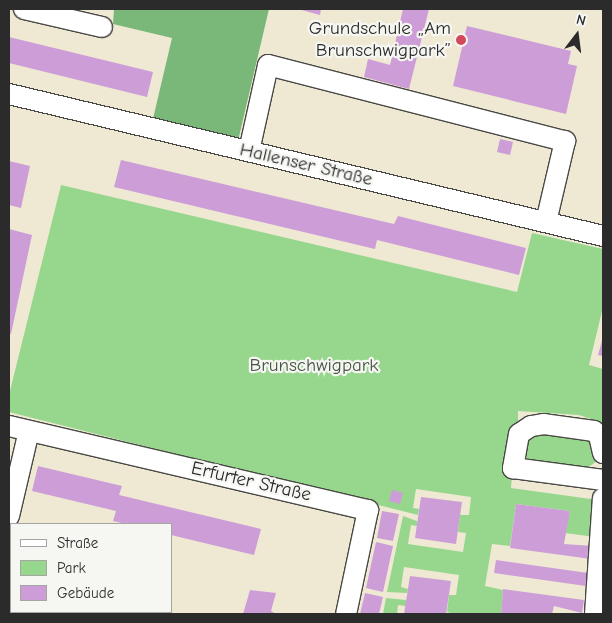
<!DOCTYPE html>
<html>
<head>
<meta charset="utf-8">
<style>
	body { margin:0 }
	#map { position:relative; width:612px; height:623px; overflow:hidden; background:#efe9d4; font-family:"Comic Neue",sans-serif }
	div>[style] { position:absolute }
	.green>* { inset:0; background:#97d78d }
	.forest>* { inset:0; background:#79b878 }
	.building>* { inset:0; background:#cc9dd7 }
	.roads { filter:drop-shadow(1px 0 #484844) drop-shadow(-1px 0 #484844) drop-shadow(0 1px #484844) drop-shadow(0 -1px #484844) }
	.minor>* { height:20px; margin:-10px; padding:0 10px; transform-origin:10px; border-radius:10px; background:#fff }
	.dots>* { width:14px; height:14px; translate:-50% -50%; box-sizing:border-box; border:2px solid #f6f6f2; border-radius:50% }
	span { translate:-50% -50%; white-space:nowrap; text-align:center; line-height:1.15; -webkit-text-stroke:4.5px #f6f6f2; paint-order:stroke }
	.poi-label { font-size:19px; color:#2b2b2b }
	.right { translate:-100% -50%; text-align:right }
	.street-label { font-size:19px; color:#2b2b2b }
	.park-label { font-size:19px; color:#465644 }
	.frame { position:absolute; inset:0; border:10px solid #2b2b2b; pointer-events:none }
	.legend { position:absolute; left:10px; top:523px; width:162px; height:90px; box-sizing:border-box; background:#f6f6f2; border:1px solid #a5a5a2; margin:0; padding:6px 9px; list-style:none; font-size:15px; color:#2b2b2b }
	.legend li { display:flex; align-items:center; gap:10px; height:25px }
	.legend b { width:25px; border:1px solid #a5a5a2 }
	.north { position:absolute; left:552px; top:10px; width:50px; height:50px; -webkit-text-stroke:4px #f6f6f2; paint-order:stroke; rotate:15deg; font-size:14px; font-weight:700; line-height:20px; text-align:center; color:#2b2b2b }
	.north::after { content:''; display:block; margin:auto; width:18px; height:22px; background:#2b2b2b; clip-path:polygon(50% 0,100% 100%,50% 72%,0 100%) }
</style>
</head>
<body>
<div id="map">
	<div class="green">
		<i style="clip-path:polygon(61px 185px,517px 292px,532px 233px,603px 249px,603px 307px,589px 365px,603px 369px,603px 423px,579px 415px,518px 411px,518px 426px,511px 436px,505px 475px,512px 476px,511px 488px,598px 500px,595px 537px,565px 533px,570px 511px,516px 504px,510px 546px,492px 544px,485px 586px,503px 590px,501px 614px,454px 614px,447px 612px,449px 595px,456px 595px,459px 575px,404px 567px,401px 587px,408px 589px,407px 593px,387px 592px,403px 516px,417px 521px,417px 526px,411px 525px,408px 544px,463px 552px,466px 533px,458px 532px,460px 515px,469px 515px,471px 497px,416px 489px,413px 508px,419px 509px,418px 515px,9px 412px,9px 395px)"></i>
		<i style="clip-path:polygon(531px 433px,591px 438px,597px 461px,586px 469px,531px 462px,522px 452px)"></i>
		<i style="clip-path:polygon(386px 598px,406px 600px,406px 606px,398px 605px,397px 614px,383px 614px)"></i>
	</div>
	<div class="forest">
		<i style="clip-path:polygon(114px 9px,269px 9px,238px 141px,152px 123px,172px 38px,113px 24px)"></i>
	</div>
	<div class="building">
		<i style="clip-path:polygon(298px 9px,321px 9px,320px 15px)"></i>
		<i style="clip-path:polygon(403px 9px,429px 9px,409px 89px,364px 77px,368px 59px,390px 65px)"></i>
		<i style="clip-path:polygon(467px 26px,571px 51px,568px 64px,577px 66px,566px 114px,453px 86px)"></i>
		<i style="clip-path:polygon(9px 37px,153px 72px,147px 97px,9px 63px)"></i>
		<i style="clip-path:polygon(500px 139px,513px 142px,510px 155px,497px 152px)"></i>
		<i style="clip-path:polygon(121px 160px,394px 224px,398px 216px,526px 248px,519px 275px,377px 240px,375px 249px,114px 187px)"></i>
		<i style="clip-path:polygon(9px 161px,30px 166px,21px 208px,9px 205px)"></i>
		<i style="clip-path:polygon(9px 229px,32px 235px,11px 334px,9px 333px)"></i>
		<i style="clip-path:polygon(603px 337px,603px 356px,598px 355px)"></i>
		<i style="clip-path:polygon(38px 466px,122px 486px,119px 495px,261px 529px,254px 555px,171px 535px,171px 524px,126px 524px,113px 521px,116px 511px,32px 491px)"></i>
		<i style="clip-path:polygon(392px 490px,403px 493px,400px 504px,389px 501px)"></i>
		<i style="clip-path:polygon(421px 497px,462px 502px,456px 544px,415px 538px)"></i>
		<i style="clip-path:polygon(516px 504px,570px 511px,564px 544px,593px 546px,591px 559px,510px 548px)"></i>
		<i style="clip-path:polygon(382px 511px,399px 514px,393px 541px,377px 538px)"></i>
		<i style="clip-path:polygon(376px 542px,393px 546px,383px 592px,366px 588px)"></i>
		<i style="clip-path:polygon(496px 560px,588px 573px,586px 586px,494px 573px)"></i>
		<i style="clip-path:polygon(11px 565px,11px 612px,29px 612px,29px 614px,9px 614px)"></i>
		<i style="clip-path:polygon(410px 576px,451px 581px,446px 614px,404px 614px)"></i>
		<i style="clip-path:polygon(503px 589px,584px 600px,582px 613px,554px 606px,552px 614px,501px 614px)"></i>
		<i style="clip-path:polygon(250px 590px,276px 593px,271px 611px,276px 614px,243px 614px)"></i>
		<i style="clip-path:polygon(365px 593px,383px 597px,379px 614px,360px 614px)"></i>
		<i style="clip-path:polygon(135px 612px,165px 612px,135px 614px)"></i>
	</div>
	<div class="roads">
		<div class="minor">
			<i style="left:24px;top:9px;width:80px;rotate:13deg"></i>
			<i style="left:9px;top:94px;width:611px;rotate:13.44deg"></i>
			<i style="left:249px;top:151px;width:88px;rotate:-77.5deg"></i>
			<i style="left:268px;top:65px;width:307px;rotate:14.4deg"></i>
			<i style="left:565px;top:141px;width:83px;rotate:103.2deg"></i>
			<i style="left:9px;top:426px;width:369px;rotate:13.2deg"></i>
			<i style="left:368px;top:510px;width:106px;rotate:101.9deg"></i>
			<i style="left:603px;top:453px;width:17px;rotate:-103deg"></i>
			<i style="left:599px;top:436px;width:7px;rotate:-135deg"></i>
			<i style="left:594px;top:431px;width:50px;rotate:-172deg"></i>
			<i style="left:544px;top:424px;width:13px;rotate:171deg"></i>
			<i style="left:531px;top:426px;width:14px;rotate:146deg"></i>
			<i style="left:519px;top:434px;width:35px;rotate:100deg"></i>
			<i style="left:513px;top:468px;width:91px;rotate:7.6deg"></i>
			<i style="left:9px;top:516px;width:87px;rotate:-76.8deg"></i>
			<i style="left:121px;top:614px;width:2px;rotate:-63deg"></i>
			<i style="left:595px;top:614px;width:116px;rotate:-86.1deg"></i>
		</div>
	</div>
	<div class="dots">
		<i style="left:461px;top:40px;background:#d1495b"></i>
	</div>
	<div class="poi-label">
		<span class="right" style="left:451px;top:40px">Grundschule „Am<br>Brunschwigpark”</span>
	</div>
	<div class="street-label">
		<span style="left:306px;top:165px;rotate:13deg">Hallenser Straße</span>
		<span style="left:251px;top:482px;rotate:13deg">Erfurter Straße</span>
	</div>
	<div class="park-label">
		<span style="left:314px;top:366px">Brunschwigpark</span>
	</div>
	<div class="frame"></div>
	<ul class="legend">
	<li><b style="height:6px;background:#fff"></b>Straße</li>
	<li><b style="height:14px;background:#97d78d"></b>Park</li>
	<li><b style="height:14px;background:#cc9dd7"></b>Gebäude</li>
	</ul>
	<div class="north">N</div>
</div>
</body>
</html>
